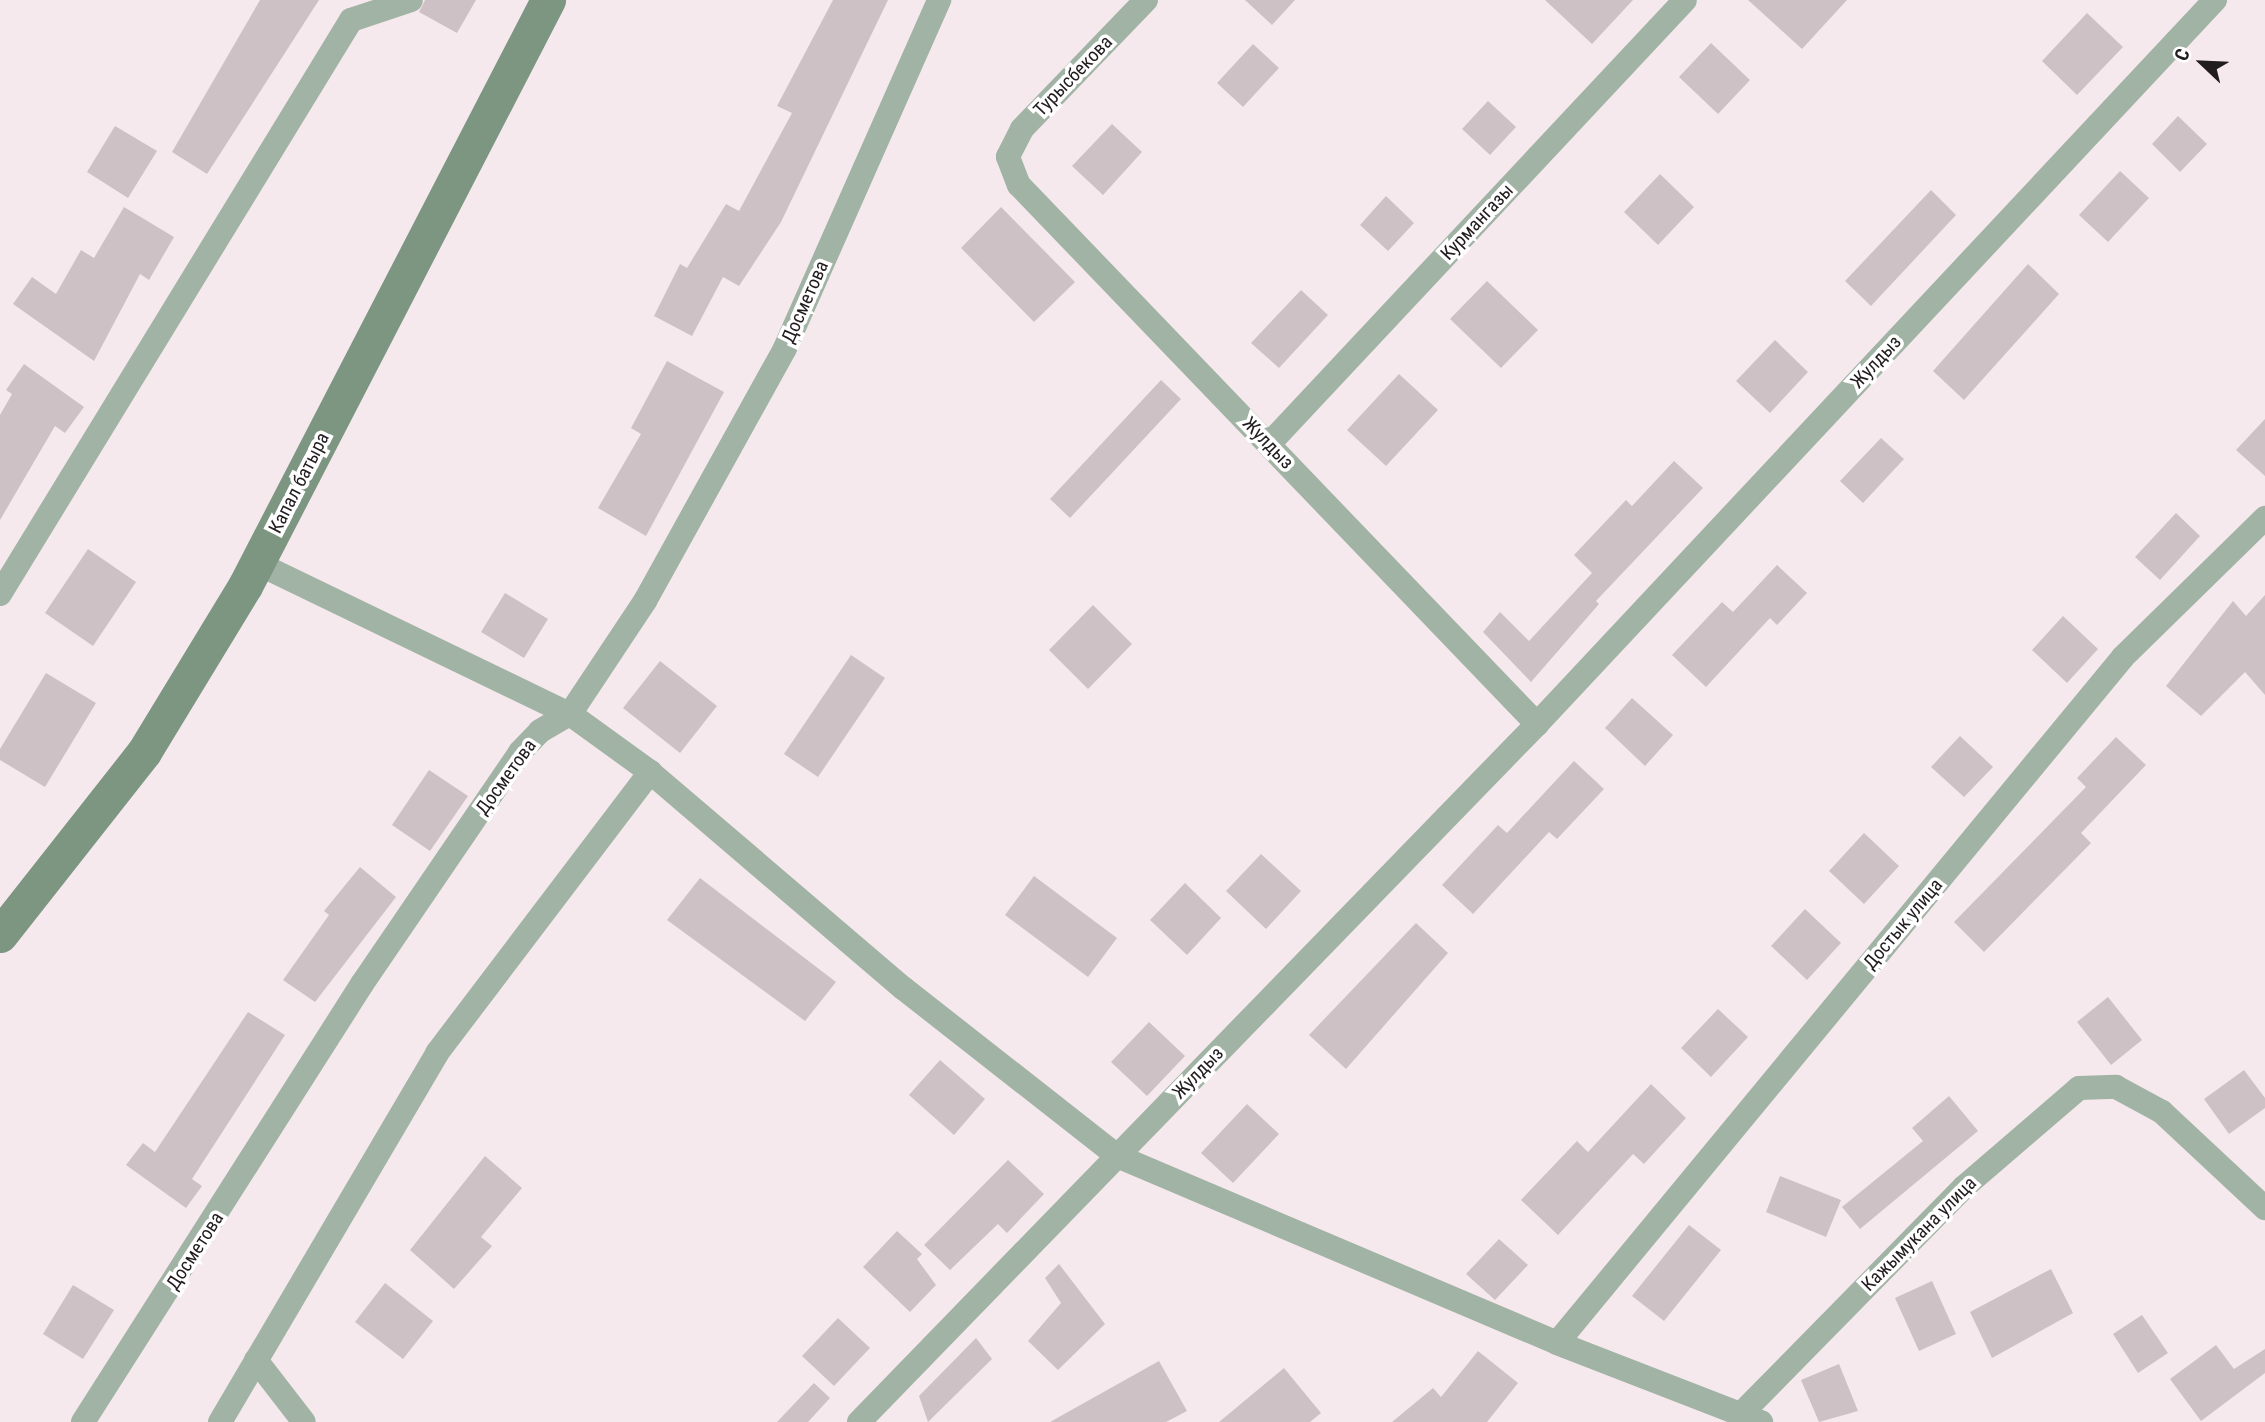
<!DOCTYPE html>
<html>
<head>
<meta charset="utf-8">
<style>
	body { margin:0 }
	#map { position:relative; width:2265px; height:1422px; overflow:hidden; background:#f6e9ee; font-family:"Roboto Condensed",sans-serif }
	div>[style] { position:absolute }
	.building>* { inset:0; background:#cec1c5 }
	.street>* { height:24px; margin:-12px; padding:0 12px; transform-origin:12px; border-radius:12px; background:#a1b3a4 }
	.secondary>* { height:35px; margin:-17.5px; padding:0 17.5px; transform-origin:17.5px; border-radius:17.5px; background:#7c9681 }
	span { translate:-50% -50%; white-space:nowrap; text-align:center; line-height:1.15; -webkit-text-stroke:7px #fff; paint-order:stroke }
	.street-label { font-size:19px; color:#211c1e }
	.north { position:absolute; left:2167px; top:28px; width:70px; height:70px; -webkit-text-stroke:5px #fff; paint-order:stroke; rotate:293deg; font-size:19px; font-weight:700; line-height:28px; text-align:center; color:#211c1e }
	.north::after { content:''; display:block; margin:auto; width:24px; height:32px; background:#211c1e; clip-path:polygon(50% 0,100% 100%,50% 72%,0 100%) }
</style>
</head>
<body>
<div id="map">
	<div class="building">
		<i style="clip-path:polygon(260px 0,319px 0,207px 174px,172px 152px)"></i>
		<i style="clip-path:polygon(425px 0,476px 0,457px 33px,419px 12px)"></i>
		<i style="clip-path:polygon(833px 0,888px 0,781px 222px,739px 286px,723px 277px,692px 336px,654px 316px,680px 264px,687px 268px,726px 204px,739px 211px,792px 113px,777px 106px)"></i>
		<i style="clip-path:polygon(1245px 0,1295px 0,1272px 25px)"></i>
		<i style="clip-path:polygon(1545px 0,1633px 0,1592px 44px)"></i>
		<i style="clip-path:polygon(1748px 0,1847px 0,1802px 49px)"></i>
		<i style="clip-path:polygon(2087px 13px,2123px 47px,2077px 95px,2042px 61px)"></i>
		<i style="clip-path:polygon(1711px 43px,1750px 80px,1718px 114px,1679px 77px)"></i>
		<i style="clip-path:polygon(1253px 44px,1279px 68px,1243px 107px,1217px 83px)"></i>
		<i style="clip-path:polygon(1488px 101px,1516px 127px,1490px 155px,1462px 129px)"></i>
		<i style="clip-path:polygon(2178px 116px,2207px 144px,2180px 172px,2152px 144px)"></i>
		<i style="clip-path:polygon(1112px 124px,1142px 152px,1103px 195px,1072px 166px)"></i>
		<i style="clip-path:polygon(115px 126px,157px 151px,128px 198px,87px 172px)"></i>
		<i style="clip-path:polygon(2120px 171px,2149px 198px,2108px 242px,2079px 215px)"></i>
		<i style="clip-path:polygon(1660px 174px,1694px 207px,1658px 245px,1624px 212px)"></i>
		<i style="clip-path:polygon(1931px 190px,1956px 215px,1871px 306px,1845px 281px)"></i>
		<i style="clip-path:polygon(1386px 196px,1414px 223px,1388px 251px,1360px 225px)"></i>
		<i style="clip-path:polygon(124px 207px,174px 237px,149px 280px,140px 274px,94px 361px,13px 304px,32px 277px,56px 294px,81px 250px,94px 258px)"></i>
		<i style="clip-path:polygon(1001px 207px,1075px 282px,1034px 322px,961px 248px)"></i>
		<i style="clip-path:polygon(2028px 264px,2059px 294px,1964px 400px,1933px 371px)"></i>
		<i style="clip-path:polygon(1487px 281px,1538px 330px,1501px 368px,1450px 319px)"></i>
		<i style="clip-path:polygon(1301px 290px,1328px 315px,1279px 368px,1251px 343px)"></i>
		<i style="clip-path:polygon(1775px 340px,1808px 372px,1770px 413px,1736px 381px)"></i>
		<i style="clip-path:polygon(667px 361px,724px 392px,646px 536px,598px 508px,641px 434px,631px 428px)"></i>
		<i style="clip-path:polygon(24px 364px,84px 407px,65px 433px,55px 426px,0 520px,0 415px,12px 394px,6px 390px)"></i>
		<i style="clip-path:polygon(1399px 374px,1438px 410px,1386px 466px,1347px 430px)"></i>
		<i style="clip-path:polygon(1161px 380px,1181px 399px,1070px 518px,1050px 499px)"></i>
		<i style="clip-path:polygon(2265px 419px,2265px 476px,2236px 450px)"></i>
		<i style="clip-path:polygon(1881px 438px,1904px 459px,1863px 503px,1840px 481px)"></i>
		<i style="clip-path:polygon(1674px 461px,1703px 488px,1596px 601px,1599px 604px,1531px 682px,1483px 632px,1500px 612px,1529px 641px,1592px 573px,1574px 555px,1626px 500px,1632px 506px)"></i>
		<i style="clip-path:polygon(2176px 513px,2200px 536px,2160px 580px,2135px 557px)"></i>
		<i style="clip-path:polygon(88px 549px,136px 582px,93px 646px,45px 613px)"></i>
		<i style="clip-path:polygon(1777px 565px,1807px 593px,1777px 625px,1770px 618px,1706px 687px,1672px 655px,1722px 602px,1733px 612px)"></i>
		<i style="clip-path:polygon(505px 593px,548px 619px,524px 658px,481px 632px)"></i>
		<i style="clip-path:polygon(2265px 595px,2265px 695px,2245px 672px,2201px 716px,2166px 686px,2233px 601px,2246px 616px)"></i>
		<i style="clip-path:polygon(1093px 605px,1132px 644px,1088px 689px,1049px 650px)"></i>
		<i style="clip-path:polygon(2063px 616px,2098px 649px,2067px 683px,2032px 650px)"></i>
		<i style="clip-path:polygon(851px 655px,885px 678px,818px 777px,784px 754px)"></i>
		<i style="clip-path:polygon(660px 661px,717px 706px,680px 753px,623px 708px)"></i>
		<i style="clip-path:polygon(46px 673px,96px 703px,45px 787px,0 760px,0 749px)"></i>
		<i style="clip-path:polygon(1632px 698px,1673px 735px,1645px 766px,1605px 728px)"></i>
		<i style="clip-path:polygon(1960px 736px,1993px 767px,1964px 797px,1931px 767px)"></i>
		<i style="clip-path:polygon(2116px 737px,2146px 765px,2081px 833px,2091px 843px,1984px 952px,1954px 922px,2086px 787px,2077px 778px)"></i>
		<i style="clip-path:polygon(1574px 761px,1604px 789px,1557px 839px,1549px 832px,1473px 914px,1442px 885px,1498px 825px,1507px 833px)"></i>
		<i style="clip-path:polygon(429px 770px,468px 796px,430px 851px,392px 825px)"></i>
		<i style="clip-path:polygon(1864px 833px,1899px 866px,1864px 904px,1829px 871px)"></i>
		<i style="clip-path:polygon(1261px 854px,1301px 891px,1266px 929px,1226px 891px)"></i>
		<i style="clip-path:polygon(360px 867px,396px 897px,315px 1002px,283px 980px,329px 915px,324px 911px)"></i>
		<i style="clip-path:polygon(1034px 876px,1117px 938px,1088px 977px,1005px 915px)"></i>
		<i style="clip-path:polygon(700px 878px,836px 982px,805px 1021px,667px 920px)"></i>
		<i style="clip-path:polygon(1185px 883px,1221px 918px,1187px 955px,1150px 920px)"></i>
		<i style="clip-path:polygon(1805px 909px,1841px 943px,1807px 980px,1771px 946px)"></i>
		<i style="clip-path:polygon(1416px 923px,1448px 953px,1346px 1069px,1309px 1035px)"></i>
		<i style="clip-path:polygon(2108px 997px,2142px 1040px,2111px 1065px,2077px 1022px)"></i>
		<i style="clip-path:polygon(1718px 1009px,1748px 1037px,1711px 1077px,1681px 1048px)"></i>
		<i style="clip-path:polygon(248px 1012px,285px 1035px,192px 1179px,202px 1186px,186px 1208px,126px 1165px,143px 1143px,155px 1152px)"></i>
		<i style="clip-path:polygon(1149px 1022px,1185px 1056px,1147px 1096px,1111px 1062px)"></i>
		<i style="clip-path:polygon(940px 1060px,985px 1099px,954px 1135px,909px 1095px)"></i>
		<i style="clip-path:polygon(2244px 1070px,2265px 1098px,2265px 1108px,2229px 1134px,2204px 1099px)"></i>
		<i style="clip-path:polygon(1651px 1084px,1686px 1118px,1644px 1164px,1633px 1154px,1558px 1235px,1521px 1200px,1577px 1141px,1588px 1152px)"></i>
		<i style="clip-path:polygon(1949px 1096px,1978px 1131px,1860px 1229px,1842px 1207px,1923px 1141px,1912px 1128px)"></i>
		<i style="clip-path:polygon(1247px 1104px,1279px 1134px,1233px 1183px,1201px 1153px)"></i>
		<i style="clip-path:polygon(485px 1156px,522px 1188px,481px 1237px,492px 1246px,454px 1289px,410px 1250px)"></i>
		<i style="clip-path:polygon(1008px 1160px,1044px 1194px,1007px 1233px,998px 1224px,950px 1270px,924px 1245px)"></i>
		<i style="clip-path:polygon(1780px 1176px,1841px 1200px,1826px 1237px,1766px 1212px)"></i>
		<i style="clip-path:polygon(1689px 1225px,1721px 1250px,1664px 1321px,1632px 1296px)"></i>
		<i style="clip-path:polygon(897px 1231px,922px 1254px,917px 1259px,936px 1285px,910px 1312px,863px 1267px)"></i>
		<i style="clip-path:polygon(1499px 1239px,1528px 1265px,1495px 1300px,1466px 1274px)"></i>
		<i style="clip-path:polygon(1059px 1264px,1105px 1324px,1058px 1370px,1028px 1341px,1061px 1303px,1045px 1278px)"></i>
		<i style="clip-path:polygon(2051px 1269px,2073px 1313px,1992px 1358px,1970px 1312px)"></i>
		<i style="clip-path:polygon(1932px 1281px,1956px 1334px,1919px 1351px,1895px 1298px)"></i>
		<i style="clip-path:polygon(385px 1283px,433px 1321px,403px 1359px,355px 1322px)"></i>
		<i style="clip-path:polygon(73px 1285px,114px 1310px,83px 1359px,43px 1334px)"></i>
		<i style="clip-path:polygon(2142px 1315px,2168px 1353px,2138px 1373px,2113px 1334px)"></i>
		<i style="clip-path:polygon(838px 1318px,870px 1348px,834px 1386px,802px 1356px)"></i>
		<i style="clip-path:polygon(976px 1338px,992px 1359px,928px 1422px,919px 1396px)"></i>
		<i style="clip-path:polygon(2216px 1345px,2234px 1369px,2265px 1349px,2265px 1373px,2201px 1421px,2170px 1379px)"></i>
		<i style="clip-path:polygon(1478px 1351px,1518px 1383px,1487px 1422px,1392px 1422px,1433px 1388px,1441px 1397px)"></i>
		<i style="clip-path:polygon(1159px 1361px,1187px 1411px,1166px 1422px,1050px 1422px)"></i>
		<i style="clip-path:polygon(1839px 1364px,1858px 1411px,1819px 1422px,1801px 1380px)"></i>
		<i style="clip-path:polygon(1284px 1368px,1321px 1413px,1310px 1422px,1219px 1422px)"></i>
		<i style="clip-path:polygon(814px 1383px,830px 1398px,808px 1422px,777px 1422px)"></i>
	</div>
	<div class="street">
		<i style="left:1146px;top:0;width:179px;rotate:133.9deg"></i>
		<i style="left:1022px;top:129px;width:31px;rotate:117deg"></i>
		<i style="left:1008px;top:157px;width:30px;rotate:69deg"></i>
		<i style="left:1019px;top:185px;width:748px;rotate:46.14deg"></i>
		<i style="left:1269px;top:444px;width:608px;rotate:-46.86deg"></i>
		<i style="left:257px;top:563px;width:348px;rotate:25.8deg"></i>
		<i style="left:570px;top:714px;width:99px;rotate:35.9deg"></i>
		<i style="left:650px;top:772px;width:333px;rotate:40.5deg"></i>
		<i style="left:903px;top:988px;width:272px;rotate:38.1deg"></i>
		<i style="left:1117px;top:1156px;width:478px;rotate:23deg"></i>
		<i style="left:1557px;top:1343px;width:219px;rotate:21.2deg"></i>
		<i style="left:0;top:594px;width:673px;rotate:-58.55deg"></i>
		<i style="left:351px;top:20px;width:63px;rotate:-18.4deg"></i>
		<i style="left:1557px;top:1343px;width:889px;rotate:-50.47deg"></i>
		<i style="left:2123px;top:657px;width:199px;rotate:-44.4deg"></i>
		<i style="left:256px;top:1360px;width:78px;rotate:52.3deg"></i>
		<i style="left:1741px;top:1414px;width:318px;rotate:-45.5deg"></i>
		<i style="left:1964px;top:1187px;width:152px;rotate:-40.7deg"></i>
		<i style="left:2079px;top:1088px;width:37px;rotate:-2deg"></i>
		<i style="left:2116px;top:1087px;width:52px;rotate:28.5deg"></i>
		<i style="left:2162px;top:1112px;width:141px;rotate:43deg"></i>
		<i style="left:83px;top:1422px;width:519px;rotate:-57.5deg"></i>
		<i style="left:362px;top:984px;width:281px;rotate:-55.7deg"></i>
		<i style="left:520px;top:752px;width:29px;rotate:-46deg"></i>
		<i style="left:540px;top:731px;width:34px;rotate:-30deg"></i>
		<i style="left:570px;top:714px;width:136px;rotate:-56.4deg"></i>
		<i style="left:645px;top:601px;width:289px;rotate:-61deg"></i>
		<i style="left:785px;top:348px;width:381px;rotate:-66.1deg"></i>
		<i style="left:220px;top:1422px;width:428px;rotate:-59.5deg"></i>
		<i style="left:437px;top:1053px;width:353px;rotate:-52.8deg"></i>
		<i style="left:859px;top:1422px;width:973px;rotate:-45.83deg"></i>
		<i style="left:1537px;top:724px;width:992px;rotate:-46.88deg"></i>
	</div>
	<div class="secondary">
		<i style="left:0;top:935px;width:233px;rotate:-51.8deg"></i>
		<i style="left:144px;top:752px;width:194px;rotate:-58.7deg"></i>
		<i style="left:245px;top:586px;width:660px;rotate:-62.66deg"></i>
	</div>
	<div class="street-label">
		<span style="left:1073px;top:76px;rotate:-46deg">Турысбекова</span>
		<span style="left:1477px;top:222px;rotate:-47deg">Курмангазы</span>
		<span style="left:805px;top:302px;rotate:-66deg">Досметова</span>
		<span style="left:1876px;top:362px;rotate:-47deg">Жулдыз</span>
		<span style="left:1268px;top:443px;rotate:46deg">Жулдыз</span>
		<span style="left:299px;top:483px;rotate:-63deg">Капал батыра</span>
		<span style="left:506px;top:777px;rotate:-54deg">Досметова</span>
		<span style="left:1903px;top:924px;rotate:-50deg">Достык улица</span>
		<span style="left:1198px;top:1073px;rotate:-46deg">Жулдыз</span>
		<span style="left:1919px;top:1234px;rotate:-45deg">Кажымукана улица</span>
		<span style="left:195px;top:1251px;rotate:-57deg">Досметова</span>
	</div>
	<div class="north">С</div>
</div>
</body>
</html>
